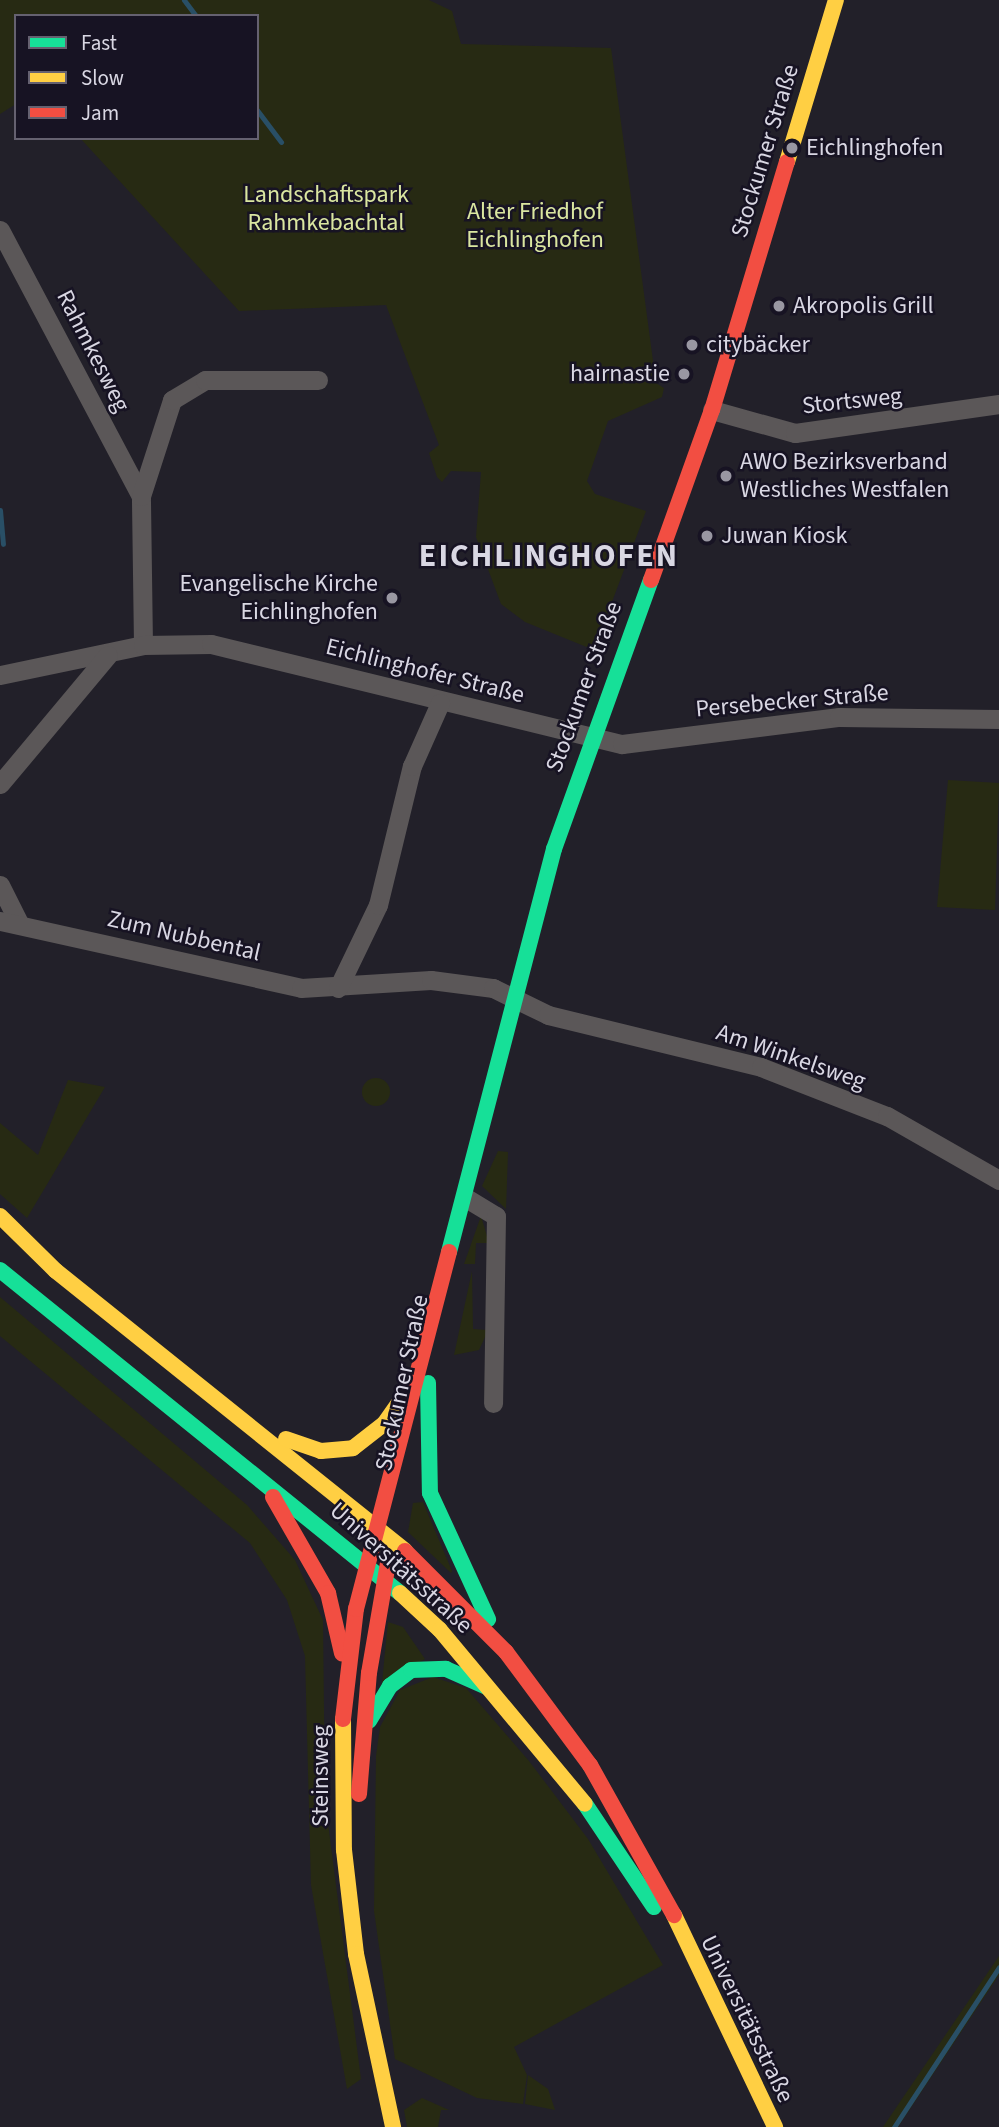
<!DOCTYPE html>
<html>
<head>
<meta charset="utf-8">
<style>
	body { margin:0 }
	#map { position:relative; width:999px; height:2127px; overflow:hidden; background:#222029; font-family:"Source Sans 3",sans-serif }
	div>[style] { position:absolute }
	.green>* { inset:0; background:#272a13 }
	.round { border-radius:50% }
	.stream>* { height:5px; margin:-2.5px; padding:0 2.5px; transform-origin:2.5px; border-radius:2.5px; background:#294f66 }
	.street>* { height:19px; margin:-9.5px; padding:0 9.5px; transform-origin:9.5px; border-radius:9.5px; background:#5b5758 }
	.fast>* { height:16px; margin:-8px; padding:0 8px; transform-origin:8px; border-radius:8px; background:#16e098 }
	.slow>* { height:16px; margin:-8px; padding:0 8px; transform-origin:8px; border-radius:8px; background:#ffcf43 }
	.jam>* { height:16px; margin:-8px; padding:0 8px; transform-origin:8px; border-radius:8px; background:#f24e42 }
	.dots>* { width:19px; height:19px; translate:-50% -50%; box-sizing:border-box; border:4px solid #171323; border-radius:50% }
	span { translate:-50% -50%; white-space:nowrap; text-align:center; line-height:1.15; -webkit-text-stroke:5px #171323; paint-order:stroke }
	.poi-label { font-size:24px; color:#d9d7e3 }
	.left { translate:0 -50%; text-align:left }
	.right { translate:-100% -50%; text-align:right }
	.street-label { font-size:24px; color:#d9d7e3 }
	.park-label { font-size:24px; color:#dae6a0 }
	.district-label { font-size:32px; color:#d9d7e3; font-weight:700; letter-spacing:2px }
	.legend { position:absolute; left:14px; top:14px; width:245px; height:126px; box-sizing:border-box; background:#171323; border:2px solid #656170; margin:0; padding:9px 12px; list-style:none; font-size:21px; color:#d9d7e3 }
	.legend li { display:flex; align-items:center; gap:14px; height:35px }
	.legend b { width:35px; border:2px solid #656170 }
</style>
</head>
<body>
<div id="map">
	<div class="green">
		<i style="clip-path:polygon(0 0,429px 0,452px 11px,461px 44px,611px 48px,656px 383px,664px 388px,662px 397px,608px 421px,587px 481px,595px 494px,646px 511px,594px 650px,525px 622px,501px 604px,476px 537px,481px 472px,451px 471px,442px 482px,437px 477px,429px 453px,439px 445px,386px 305px,239px 311px,80px 138px,257px 138px,257px 16px,16px 16px,16px 104px,0 114px)"></i>
		<i style="clip-path:polygon(948px 780px,999px 783px,995px 910px,937px 907px)"></i>
		<i class="round" style="left:362px;top:1078px;width:28px;height:28px"></i>
		<i style="clip-path:polygon(68px 1080px,105px 1087px,27px 1218px,0 1194px,0 1123px,38px 1155px)"></i>
		<i style="clip-path:polygon(498px 1151px,508px 1152px,506px 1209px,482px 1186px)"></i>
		<i style="clip-path:polygon(481px 1216px,489px 1243px,476px 1243px,475px 1264px,464px 1264px)"></i>
		<i style="clip-path:polygon(472px 1271px,473px 1329px,487px 1330px,486px 1335px,479px 1350px,454px 1355px)"></i>
		<i style="clip-path:polygon(0 1297px,247px 1505px,295px 1560px,323px 1620px,325px 1800px,361px 2079px,347px 2089px,311px 1885px,305px 1656px,287px 1600px,250px 1543px,0 1336px)"></i>
		<i style="clip-path:polygon(423px 1502px,452px 1571px,451px 1573px,408px 1532px,413px 1503px)"></i>
		<i style="clip-path:polygon(388px 1622px,403px 1627px,425px 1659px,382px 1683px)"></i>
		<i style="clip-path:polygon(433px 1677px,466px 1688px,529px 1761px,588px 1839px,663px 1965px,514px 2047px,527px 2075px,523px 2104px,477px 2098px,395px 2059px,374px 1911px,376px 1756px,380px 1727px,400px 1690px)"></i>
		<i style="clip-path:polygon(999px 1956px,999px 1975px,898px 2127px,883px 2127px)"></i>
		<i style="clip-path:polygon(528px 2075px,548px 2089px,555px 2110px,525px 2104px)"></i>
		<i style="clip-path:polygon(422px 2098px,449px 2110px,441px 2110px,438px 2127px,407px 2127px,404px 2110px)"></i>
	</div>
	<div class="stream">
		<i style="left:184px;top:0;width:20px;rotate:53deg"></i>
		<i style="left:257px;top:110px;width:40px;rotate:53deg"></i>
		<i style="left:0;top:510px;width:34px;rotate:85deg"></i>
		<i style="left:894px;top:2127px;width:191px;rotate:-56.7deg"></i>
	</div>
	<div class="street">
		<i style="left:0;top:230px;width:301px;rotate:62.1deg"></i>
		<i style="left:712px;top:410px;width:86px;rotate:15.5deg"></i>
		<i style="left:795px;top:433px;width:206px;rotate:-8.1deg"></i>
		<i style="left:143px;top:645px;width:149px;rotate:-90.8deg"></i>
		<i style="left:141px;top:496px;width:101px;rotate:-72.1deg"></i>
		<i style="left:172px;top:400px;width:39px;rotate:-31deg"></i>
		<i style="left:205px;top:380px;width:113px"></i>
		<i style="left:0;top:675px;width:146px;rotate:-11.8deg"></i>
		<i style="left:143px;top:645px;width:68px;rotate:-0.8deg"></i>
		<i style="left:211px;top:644px;width:423px;rotate:13.7deg"></i>
		<i style="left:622px;top:744px;width:219px;rotate:-7.1deg"></i>
		<i style="left:839px;top:717px;width:160px;rotate:0.7deg"></i>
		<i style="left:0;top:784px;width:168px;rotate:-50.1deg"></i>
		<i style="left:0;top:885px;width:42px;rotate:63.4deg"></i>
		<i style="left:0;top:921px;width:308px;rotate:12.5deg"></i>
		<i style="left:301px;top:988px;width:130px;rotate:-3.5deg"></i>
		<i style="left:431px;top:980px;width:63px;rotate:7.4deg"></i>
		<i style="left:493px;top:988px;width:61px;rotate:26.1deg"></i>
		<i style="left:548px;top:1015px;width:219px;rotate:13.7deg"></i>
		<i style="left:761px;top:1067px;width:135px;rotate:21.3deg"></i>
		<i style="left:887px;top:1116px;width:129px;rotate:29.7deg"></i>
		<i style="left:338px;top:988px;width:92px;rotate:-64.3deg"></i>
		<i style="left:378px;top:905px;width:143px;rotate:-76.3deg"></i>
		<i style="left:412px;top:766px;width:69px;rotate:-66deg"></i>
		<i style="left:466px;top:1198px;width:35px;rotate:31deg"></i>
		<i style="left:496px;top:1216px;width:187px;rotate:90.9deg"></i>
	</div>
	<div class="fast">
		<i style="left:449px;top:1252px;width:416px;rotate:-75.4deg"></i>
		<i style="left:554px;top:849px;width:286px;rotate:-70.2deg"></i>
		<i style="left:0;top:1270px;width:514px;rotate:38.92deg"></i>
		<i style="left:428px;top:1383px;width:110px;rotate:89deg"></i>
		<i style="left:430px;top:1493px;width:139px;rotate:65.3deg"></i>
		<i style="left:369px;top:1721px;width:41px;rotate:-59deg"></i>
		<i style="left:390px;top:1686px;width:26px;rotate:-37deg"></i>
		<i style="left:411px;top:1670px;width:35px;rotate:-2deg"></i>
		<i style="left:446px;top:1669px;width:45px;rotate:23.7deg"></i>
		<i style="left:585px;top:1804px;width:124px;rotate:56.2deg"></i>
	</div>
	<div class="slow">
		<i style="left:787px;top:162px;width:169px;rotate:-73.2deg"></i>
		<i style="left:0;top:1216px;width:78px;rotate:44.5deg"></i>
		<i style="left:56px;top:1271px;width:447px;rotate:38.7deg"></i>
		<i style="left:286px;top:1439px;width:37px;rotate:19deg"></i>
		<i style="left:321px;top:1451px;width:32px;rotate:-5deg"></i>
		<i style="left:353px;top:1448px;width:39px;rotate:-38deg"></i>
		<i style="left:384px;top:1424px;width:33px;rotate:-55deg"></i>
		<i style="left:400px;top:1593px;width:54px;rotate:42.8deg"></i>
		<i style="left:440px;top:1630px;width:226px;rotate:50.2deg"></i>
		<i style="left:343px;top:1719px;width:131px;rotate:89.6deg"></i>
		<i style="left:344px;top:1850px;width:105px;rotate:83.4deg"></i>
		<i style="left:356px;top:1954px;width:177px;rotate:77.9deg"></i>
		<i style="left:674px;top:1915px;width:235px;rotate:64.5deg"></i>
	</div>
	<div class="jam">
		<i style="left:651px;top:580px;width:181px;rotate:-70.3deg"></i>
		<i style="left:712px;top:410px;width:259px;rotate:-73.2deg"></i>
		<i style="left:273px;top:1497px;width:111px;rotate:60.2deg"></i>
		<i style="left:328px;top:1593px;width:62px;rotate:76.9deg"></i>
		<i style="left:405px;top:1551px;width:143px;rotate:45deg"></i>
		<i style="left:506px;top:1652px;width:141px;rotate:53.4deg"></i>
		<i style="left:590px;top:1765px;width:172px;rotate:60.8deg"></i>
		<i style="left:343px;top:1719px;width:111px;rotate:-83.3deg"></i>
		<i style="left:356px;top:1609px;width:369px;rotate:-75.4deg"></i>
		<i style="left:359px;top:1794px;width:121px;rotate:-85.3deg"></i>
		<i style="left:369px;top:1673px;width:112px;rotate:-80.2deg"></i>
	</div>
	<div class="dots">
		<i style="left:792px;top:148px;background:#9997a2"></i>
		<i style="left:779px;top:306px;background:#9997a2"></i>
		<i style="left:692px;top:345px;background:#9997a2"></i>
		<i style="left:684px;top:374px;background:#9997a2"></i>
		<i style="left:726px;top:476px;background:#9997a2"></i>
		<i style="left:707px;top:536px;background:#9997a2"></i>
		<i style="left:392px;top:598px;background:#9997a2"></i>
	</div>
	<div class="poi-label">
		<span class="left" style="left:806px;top:148px">Eichlinghofen</span>
		<span class="left" style="left:793px;top:306px">Akropolis Grill</span>
		<span class="left" style="left:706px;top:345px">citybäcker</span>
		<span class="right" style="left:670px;top:374px">hairnastie</span>
		<span class="left" style="left:740px;top:476px">AWO Bezirksverband<br>Westliches Westfalen</span>
		<span class="left" style="left:721px;top:536px">Juwan Kiosk</span>
		<span class="right" style="left:378px;top:598px">Evangelische Kirche<br>Eichlinghofen</span>
	</div>
	<div class="street-label">
		<span style="left:765px;top:151px;rotate:-73deg">Stockumer Straße</span>
		<span style="left:93px;top:351px;rotate:63deg">Rahmkesweg</span>
		<span style="left:852px;top:401px;rotate:-6deg">Stortsweg</span>
		<span style="left:425px;top:671px;rotate:14deg">Eichlinghofer Straße</span>
		<span style="left:584px;top:687px;rotate:-70deg">Stockumer Straße</span>
		<span style="left:792px;top:701px;rotate:-5deg">Persebecker Straße</span>
		<span style="left:184px;top:936px;rotate:13deg">Zum Nubbental</span>
		<span style="left:791px;top:1057px;rotate:19deg">Am Winkelsweg</span>
		<span style="left:402px;top:1383px;rotate:-78deg">Stockumer Straße</span>
		<span style="left:401px;top:1568px;rotate:42deg">Universitätsstraße</span>
		<span style="left:321px;top:1776px;rotate:-90deg">Steinsweg</span>
		<span style="left:747px;top:2019px;rotate:64deg">Universitätsstraße</span>
	</div>
	<div class="park-label">
		<span style="left:326px;top:209px">Landschaftspark<br>Rahmkebachtal</span>
		<span style="left:535px;top:226px">Alter Friedhof<br>Eichlinghofen</span>
	</div>
	<div class="district-label">
		<span style="left:549px;top:556px">EICHLINGHOFEN</span>
	</div>
	<ul class="legend">
	<li><b style="height:9px;background:#16e098"></b>Fast</li>
	<li><b style="height:9px;background:#ffcf43"></b>Slow</li>
	<li><b style="height:9px;background:#f24e42"></b>Jam</li>
	</ul>
</div>
</body>
</html>
